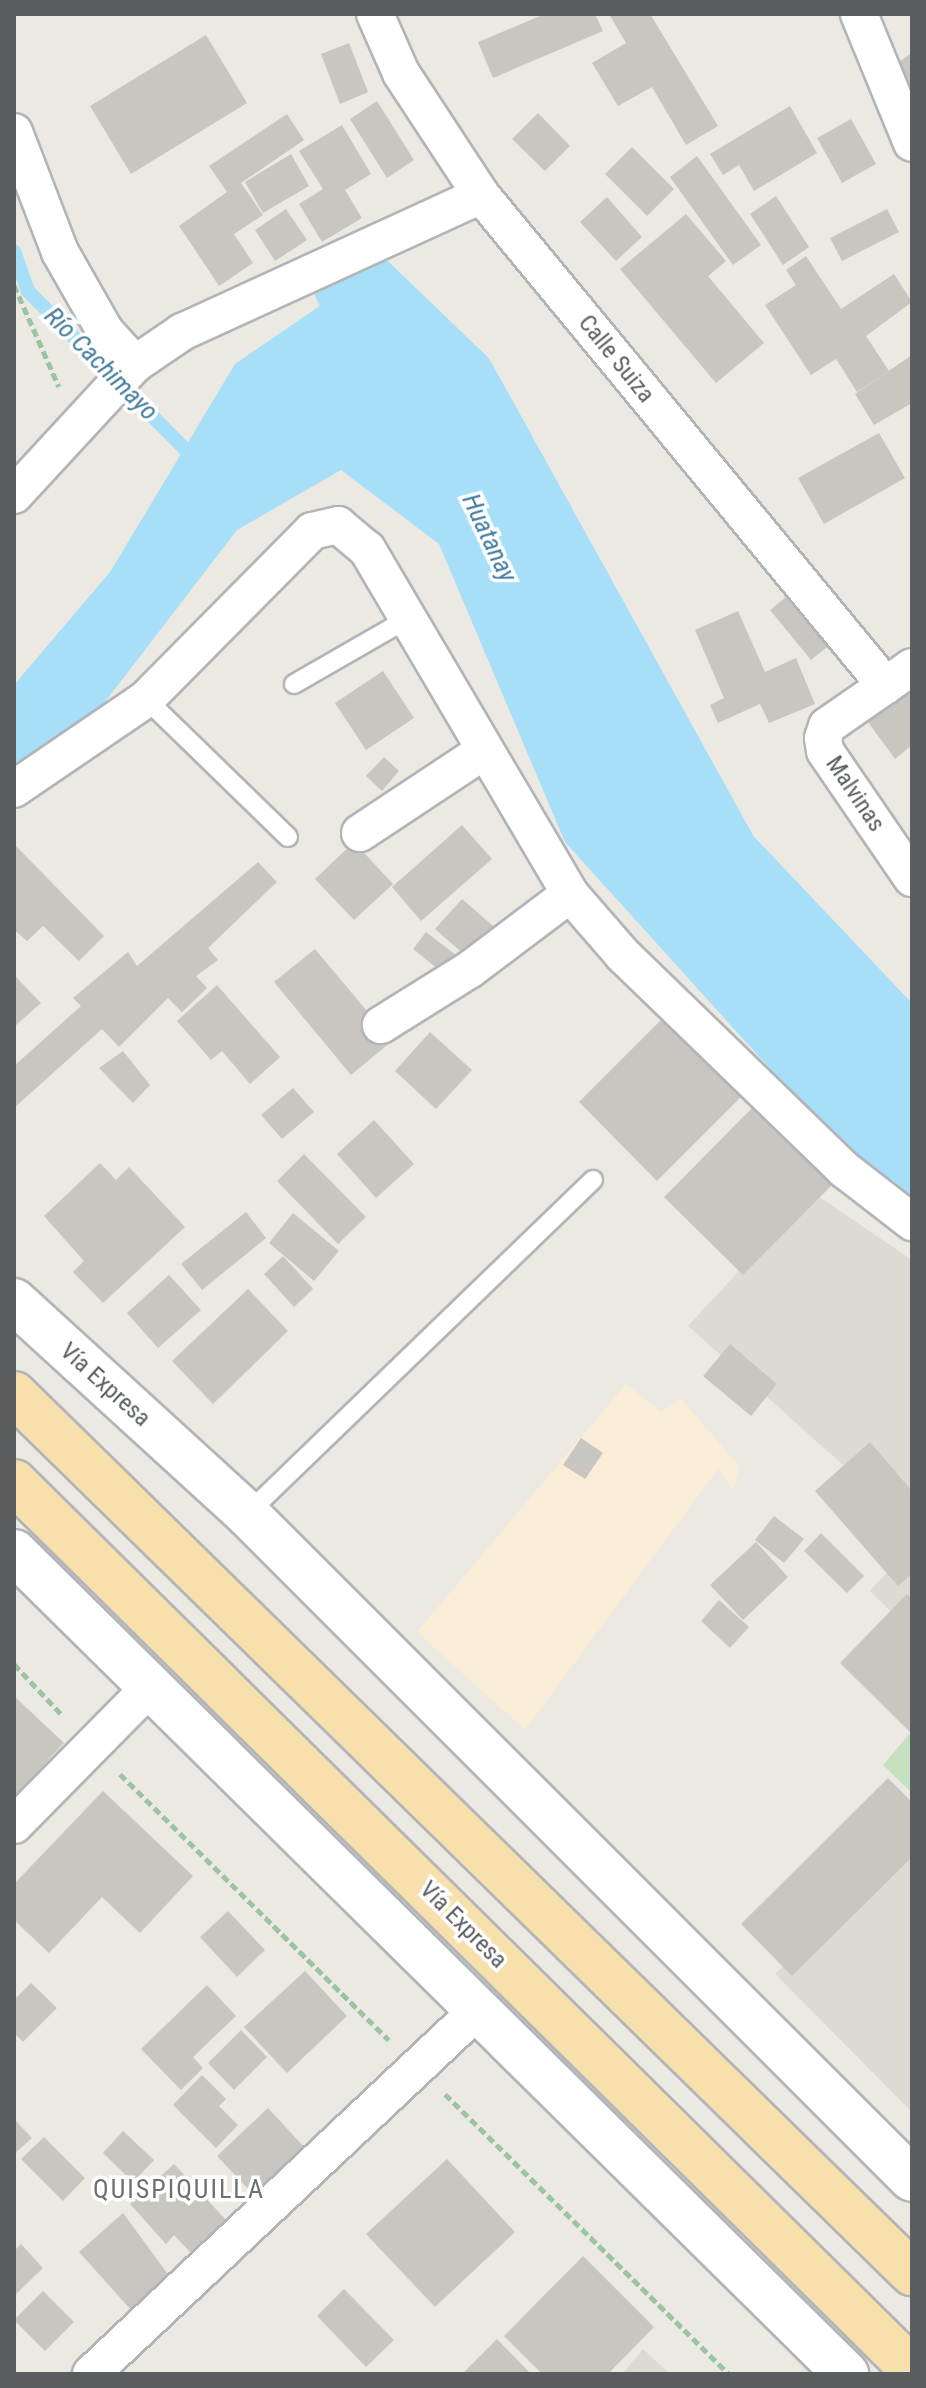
<!DOCTYPE html>
<html>
<head>
<meta charset="utf-8">
<style>
	body { margin:0 }
	#map { position:relative; width:926px; height:2388px; overflow:hidden; background:#ece8e2; font-family:"Roboto Condensed",sans-serif }
	div>[style] { position:absolute }
	.commercial>* { inset:0; background:#faedd8 }
	.industrial>* { inset:0; background:#dddad6 }
	.green>* { inset:0; background:#c5e1c0 }
	.water>* { inset:0; background:#a6dff7 }
	.stream>* { height:14px; margin:-7px; padding:0 7px; transform-origin:7px; border-radius:7px; background:#a6dff7 }
	.river>* { height:80px; margin:-40px; padding:0 40px; transform-origin:40px; border-radius:40px; background:#a6dff7 }
	.building>* { inset:0; background:#c9c5c0 }
	.path>* { height:5px; margin-top:-2.5px; transform-origin:0; background:repeating-linear-gradient(90deg,#9bc4a1 0 8px,transparent 0 12px) }
	.roads { filter:drop-shadow(2px 0 #b2b5b8) drop-shadow(-2px 0 #b2b5b8) drop-shadow(0 2px #b2b5b8) drop-shadow(0 -2px #b2b5b8) }
	.service>* { height:18px; margin:-9px; padding:0 9px; transform-origin:9px; border-radius:9px; background:#fff }
	.minor>* { height:36px; margin:-18px; padding:0 18px; transform-origin:18px; border-radius:18px; background:#fff }
	.secondary>* { height:44px; margin:-22px; padding:0 22px; transform-origin:22px; border-radius:22px; background:#fff }
	.primary>* { height:44px; margin:-22px; padding:0 22px; transform-origin:22px; border-radius:22px; background:#f7e0ab }
	span { translate:-50% -50%; white-space:nowrap; text-align:center; line-height:1.15; -webkit-text-stroke:7px #fff; paint-order:stroke }
	.street-label { font-size:24px; color:#5a5e61 }
	.water-label { font-size:26px; color:#437d9e; font-style:italic }
	.neighbourhood-label { font-size:26px; color:#6b7073; letter-spacing:2px }
	.frame { position:absolute; inset:0; border:16px solid #5a5e61; pointer-events:none }
</style>
</head>
<body>
<div id="map">
	<div class="commercial">
		<i style="clip-path:polygon(626px 1384px,661px 1412px,680px 1398px,740px 1467px,733px 1490px,718px 1469px,525px 1730px,417px 1632px)"></i>
	</div>
	<div class="industrial">
		<i style="clip-path:polygon(812px 1192px,912px 1260px,912px 1527px,688px 1326px)"></i>
		<i style="clip-path:polygon(912px 1544px,912px 1632px,870px 1591px)"></i>
		<i style="clip-path:polygon(912px 1839px,912px 2112px,775px 1974px)"></i>
		<i style="clip-path:polygon(643px 2349px,670px 2374px,622px 2374px)"></i>
	</div>
	<div class="green">
		<i style="clip-path:polygon(912px 1731px,912px 1793px,883px 1765px)"></i>
	</div>
	<div class="water">
		<i style="clip-path:polygon(353px 283px,457px 383px,721px 860px,912px 1061px,912px 1198px,858px 1166px,565px 842px,439px 544px,341px 470px,237px 530px,85px 728px,14px 771px,14px 685px,110px 572px,235px 364px)"></i>
	</div>
	<div class="stream">
		<i style="left:14px;top:251px;width:42px;rotate:70.7deg"></i>
		<i style="left:28px;top:291px;width:241px;rotate:45.2deg"></i>
	</div>
	<div class="river">
		<i style="left:353px;top:283px;width:144px;rotate:43.9deg"></i>
		<i style="left:457px;top:383px;width:545px;rotate:61.04deg"></i>
		<i style="left:721px;top:860px;width:277px;rotate:46.5deg"></i>
	</div>
	<div class="building">
		<i style="clip-path:polygon(545px 14px,595px 14px,603px 31px,493px 78px,478px 42px)"></i>
		<i style="clip-path:polygon(609px 14px,650px 14px,718px 126px,686px 145px,652px 87px,618px 106px,592px 63px,626px 43px)"></i>
		<i style="clip-path:polygon(206px 35px,247px 103px,131px 174px,90px 106px)"></i>
		<i style="clip-path:polygon(349px 43px,368px 92px,340px 104px,321px 54px)"></i>
		<i style="clip-path:polygon(912px 53px,912px 92px,894px 65px)"></i>
		<i style="clip-path:polygon(377px 101px,414px 160px,387px 178px,350px 119px)"></i>
		<i style="clip-path:polygon(790px 106px,817px 153px,754px 191px,739px 165px,723px 175px,710px 154px)"></i>
		<i style="clip-path:polygon(538px 113px,570px 146px,545px 171px,512px 139px)"></i>
		<i style="clip-path:polygon(287px 114px,304px 140px,241px 183px,263px 215px,234px 234px,253px 263px,219px 286px,179px 226px,227px 192px,209px 166px)"></i>
		<i style="clip-path:polygon(851px 119px,876px 164px,842px 183px,817px 138px)"></i>
		<i style="clip-path:polygon(342px 125px,371px 174px,345px 190px,362px 218px,322px 242px,299px 204px,323px 189px,299px 151px)"></i>
		<i style="clip-path:polygon(632px 147px,674px 189px,647px 216px,605px 174px)"></i>
		<i style="clip-path:polygon(291px 154px,309px 186px,263px 213px,245px 182px)"></i>
		<i style="clip-path:polygon(697px 156px,761px 245px,733px 265px,670px 177px)"></i>
		<i style="clip-path:polygon(776px 196px,809px 247px,783px 265px,750px 214px)"></i>
		<i style="clip-path:polygon(607px 197px,642px 237px,616px 261px,580px 222px)"></i>
		<i style="clip-path:polygon(286px 209px,307px 240px,275px 261px,255px 230px)"></i>
		<i style="clip-path:polygon(887px 209px,899px 232px,842px 261px,830px 238px)"></i>
		<i style="clip-path:polygon(686px 214px,726px 261px,708px 276px,764px 343px,716px 383px,620px 269px)"></i>
		<i style="clip-path:polygon(806px 256px,841px 309px,894px 274px,912px 302px,866px 336px,889px 371px,857px 392px,836px 359px,811px 375px,765px 305px,796px 285px,786px 270px)"></i>
		<i style="clip-path:polygon(912px 355px,912px 403px,874px 425px,855px 394px)"></i>
		<i style="clip-path:polygon(879px 433px,905px 478px,824px 524px,798px 478px)"></i>
		<i style="clip-path:polygon(801px 585px,842px 635px,811px 660px,770px 610px)"></i>
		<i style="clip-path:polygon(738px 611px,765px 672px,796px 658px,815px 704px,769px 723px,760px 704px,718px 723px,710px 705px,724px 698px,695px 630px)"></i>
		<i style="clip-path:polygon(383px 671px,414px 718px,366px 750px,335px 703px)"></i>
		<i style="clip-path:polygon(912px 678px,912px 745px,895px 759px,863px 715px)"></i>
		<i style="clip-path:polygon(384px 757px,399px 771px,382px 791px,366px 776px)"></i>
		<i style="clip-path:polygon(462px 825px,492px 859px,421px 921px,392px 887px)"></i>
		<i style="clip-path:polygon(354px 842px,393px 884px,354px 920px,315px 879px)"></i>
		<i style="clip-path:polygon(14px 844px,104px 936px,79px 961px,43px 926px,27px 941px,14px 930px)"></i>
		<i style="clip-path:polygon(258px 862px,277px 882px,208px 948px,218px 960px,196px 976px,207px 988px,182px 1012px,168px 998px,119px 1047px,102px 1029px,14px 1108px,14px 1066px,81px 1006px,73px 998px,128px 952px,137px 966px)"></i>
		<i style="clip-path:polygon(462px 899px,500px 932px,474px 963px,435px 929px)"></i>
		<i style="clip-path:polygon(426px 932px,461px 959px,448px 977px,413px 949px)"></i>
		<i style="clip-path:polygon(315px 949px,392px 1041px,351px 1075px,274px 982px)"></i>
		<i style="clip-path:polygon(14px 975px,41px 1003px,14px 1027px)"></i>
		<i style="clip-path:polygon(217px 985px,280px 1057px,250px 1084px,222px 1051px,211px 1060px,177px 1021px)"></i>
		<i style="clip-path:polygon(664px 1017px,742px 1096px,657px 1181px,579px 1102px)"></i>
		<i style="clip-path:polygon(430px 1032px,472px 1070px,436px 1109px,395px 1071px)"></i>
		<i style="clip-path:polygon(123px 1051px,150px 1085px,133px 1103px,99px 1068px)"></i>
		<i style="clip-path:polygon(293px 1088px,314px 1112px,282px 1139px,261px 1115px)"></i>
		<i style="clip-path:polygon(755px 1105px,834px 1183px,743px 1275px,664px 1197px)"></i>
		<i style="clip-path:polygon(374px 1120px,414px 1164px,376px 1198px,337px 1154px)"></i>
		<i style="clip-path:polygon(304px 1154px,366px 1217px,338px 1244px,277px 1181px)"></i>
		<i style="clip-path:polygon(100px 1163px,116px 1180px,129px 1167px,185px 1227px,103px 1303px,73px 1272px,84px 1261px,44px 1216px)"></i>
		<i style="clip-path:polygon(246px 1212px,266px 1238px,202px 1290px,181px 1264px)"></i>
		<i style="clip-path:polygon(293px 1213px,339px 1251px,314px 1281px,269px 1243px)"></i>
		<i style="clip-path:polygon(283px 1256px,313px 1289px,294px 1307px,264px 1274px)"></i>
		<i style="clip-path:polygon(169px 1275px,201px 1310px,158px 1348px,127px 1313px)"></i>
		<i style="clip-path:polygon(248px 1289px,288px 1331px,213px 1404px,172px 1361px)"></i>
		<i style="clip-path:polygon(730px 1344px,777px 1384px,751px 1416px,703px 1376px)"></i>
		<i style="clip-path:polygon(581px 1438px,603px 1453px,585px 1479px,563px 1465px)"></i>
		<i style="clip-path:polygon(870px 1442px,912px 1491px,912px 1574px,898px 1586px,815px 1491px)"></i>
		<i style="clip-path:polygon(774px 1516px,804px 1539px,784px 1563px,755px 1540px)"></i>
		<i style="clip-path:polygon(821px 1533px,864px 1576px,847px 1593px,804px 1551px)"></i>
		<i style="clip-path:polygon(756px 1542px,788px 1577px,743px 1620px,710px 1585px)"></i>
		<i style="clip-path:polygon(907px 1594px,912px 1599px,912px 1734px,840px 1663px)"></i>
		<i style="clip-path:polygon(719px 1600px,749px 1627px,730px 1648px,701px 1621px)"></i>
		<i style="clip-path:polygon(14px 1696px,64px 1743px,14px 1797px)"></i>
		<i style="clip-path:polygon(888px 1778px,912px 1802px,912px 1857px,792px 1976px,741px 1924px)"></i>
		<i style="clip-path:polygon(103px 1791px,193px 1876px,140px 1933px,102px 1897px,49px 1953px,14px 1920px,14px 1884px)"></i>
		<i style="clip-path:polygon(228px 1911px,265px 1950px,237px 1977px,200px 1937px)"></i>
		<i style="clip-path:polygon(305px 1971px,347px 2016px,287px 2073px,244px 2027px)"></i>
		<i style="clip-path:polygon(31px 1983px,57px 2008px,23px 2042px,14px 2033px,14px 2000px)"></i>
		<i style="clip-path:polygon(207px 1985px,236px 2016px,193px 2057px,203px 2068px,181px 2090px,141px 2049px)"></i>
		<i style="clip-path:polygon(241px 2030px,267px 2057px,234px 2090px,208px 2063px)"></i>
		<i style="clip-path:polygon(202px 2075px,226px 2099px,219px 2106px,238px 2125px,216px 2148px,173px 2105px)"></i>
		<i style="clip-path:polygon(268px 2108px,305px 2148px,254px 2195px,217px 2156px)"></i>
		<i style="clip-path:polygon(14px 2119px,32px 2138px,14px 2154px)"></i>
		<i style="clip-path:polygon(123px 2131px,154px 2160px,133px 2182px,103px 2153px)"></i>
		<i style="clip-path:polygon(44px 2137px,85px 2178px,63px 2201px,21px 2159px)"></i>
		<i style="clip-path:polygon(447px 2159px,515px 2232px,435px 2307px,366px 2234px)"></i>
		<i style="clip-path:polygon(174px 2164px,239px 2234px,204px 2267px,174px 2235px,166px 2244px,130px 2204px)"></i>
		<i style="clip-path:polygon(123px 2213px,170px 2277px,132px 2311px,79px 2252px)"></i>
		<i style="clip-path:polygon(21px 2244px,43px 2268px,14px 2296px,14px 2251px)"></i>
		<i style="clip-path:polygon(583px 2256px,654px 2327px,608px 2374px,542px 2374px,504px 2336px)"></i>
		<i style="clip-path:polygon(344px 2289px,394px 2340px,366px 2367px,317px 2316px)"></i>
		<i style="clip-path:polygon(43px 2291px,74px 2322px,45px 2351px,14px 2320px)"></i>
		<i style="clip-path:polygon(497px 2339px,531px 2374px,462px 2374px)"></i>
	</div>
	<div class="path">
		<i style="left:14px;top:285px;width:111px;rotate:66.2deg"></i>
		<i style="left:14px;top:1664px;width:71px;rotate:46.7deg"></i>
		<i style="left:120px;top:1774px;width:378px;rotate:44.7deg"></i>
		<i style="left:445px;top:2094px;width:399px;rotate:44.6deg"></i>
	</div>
	<div class="roads">
		<div class="service">
			<i style="left:294px;top:684px;width:130px;rotate:-29.9deg"></i>
			<i style="left:146px;top:699px;width:198px;rotate:44.2deg"></i>
			<i style="left:247px;top:1514px;width:481px;rotate:-44deg"></i>
		</div>
		<div class="minor">
			<i style="left:375px;top:14px;width:64px;rotate:66.2deg"></i>
			<i style="left:401px;top:73px;width:146px;rotate:56.7deg"></i>
			<i style="left:481px;top:195px;width:636px;rotate:50.48deg"></i>
			<i style="left:859px;top:14px;width:139px;rotate:67.7deg"></i>
			<i style="left:14px;top:132px;width:129px;rotate:69deg"></i>
			<i style="left:60px;top:252px;width:91px;rotate:60.3deg"></i>
			<i style="left:105px;top:331px;width:45px;rotate:47.7deg"></i>
			<i style="left:14px;top:495px;width:178px;rotate:-47.3deg"></i>
			<i style="left:135px;top:364px;width:57px;rotate:-34.2deg"></i>
			<i style="left:182px;top:332px;width:329px;rotate:-24.6deg"></i>
			<i style="left:912px;top:667px;width:103px;rotate:145.2deg"></i>
			<i style="left:827px;top:726px;width:13px;rotate:108deg"></i>
			<i style="left:823px;top:738px;width:13px;rotate:81deg"></i>
			<i style="left:825px;top:751px;width:154px;rotate:55.6deg"></i>
			<i style="left:14px;top:789px;width:160px;rotate:-34.3deg"></i>
			<i style="left:146px;top:699px;width:236px;rotate:-45.3deg"></i>
			<i style="left:312px;top:531px;width:27px;rotate:-13deg"></i>
			<i style="left:338px;top:525px;width:38px;rotate:40deg"></i>
			<i style="left:367px;top:549px;width:400px;rotate:59.5deg"></i>
			<i style="left:570px;top:894px;width:126px;rotate:143deg"></i>
			<i style="left:469px;top:970px;width:104px;rotate:148deg"></i>
			<i style="left:360px;top:833px;width:149px;rotate:-33.5deg"></i>
			<i style="left:570px;top:894px;width:81px;rotate:49deg"></i>
			<i style="left:623px;top:955px;width:309px;rotate:44.1deg"></i>
			<i style="left:845px;top:1170px;width:85px;rotate:37.8deg"></i>
			<i style="left:14px;top:1825px;width:194px;rotate:-45.4deg"></i>
			<i style="left:91px;top:2374px;width:531px;rotate:-43.25deg"></i>
		</div>
		<div class="secondary">
			<i style="left:14px;top:1301px;width:316px;rotate:42.4deg"></i>
			<i style="left:247px;top:1514px;width:940px;rotate:45deg"></i>
			<i style="left:14px;top:1552px;width:1170px;rotate:44.65deg"></i>
		</div>
		<div class="primary">
			<i style="left:14px;top:1394px;width:1257px;rotate:44.39deg"></i>
			<i style="left:14px;top:1482px;width:1262px;rotate:44.65deg"></i>
		</div>
	</div>
	<div class="street-label">
		<span style="left:616px;top:359px;rotate:51deg">Calle Suiza</span>
		<span style="left:855px;top:794px;rotate:56deg">Malvinas</span>
		<span style="left:105px;top:1385px;rotate:42deg">Vía Expresa</span>
		<span style="left:463px;top:1925px;rotate:45deg">Vía Expresa</span>
	</div>
	<div class="water-label">
		<span style="left:101px;top:364px;rotate:45deg">Río Cachimayo</span>
		<span style="left:489px;top:538px;rotate:65deg">Huatanay</span>
	</div>
	<div class="neighbourhood-label">
		<span style="left:179px;top:2190px">QUISPIQUILLA</span>
	</div>
	<div class="frame"></div>
</div>
</body>
</html>
